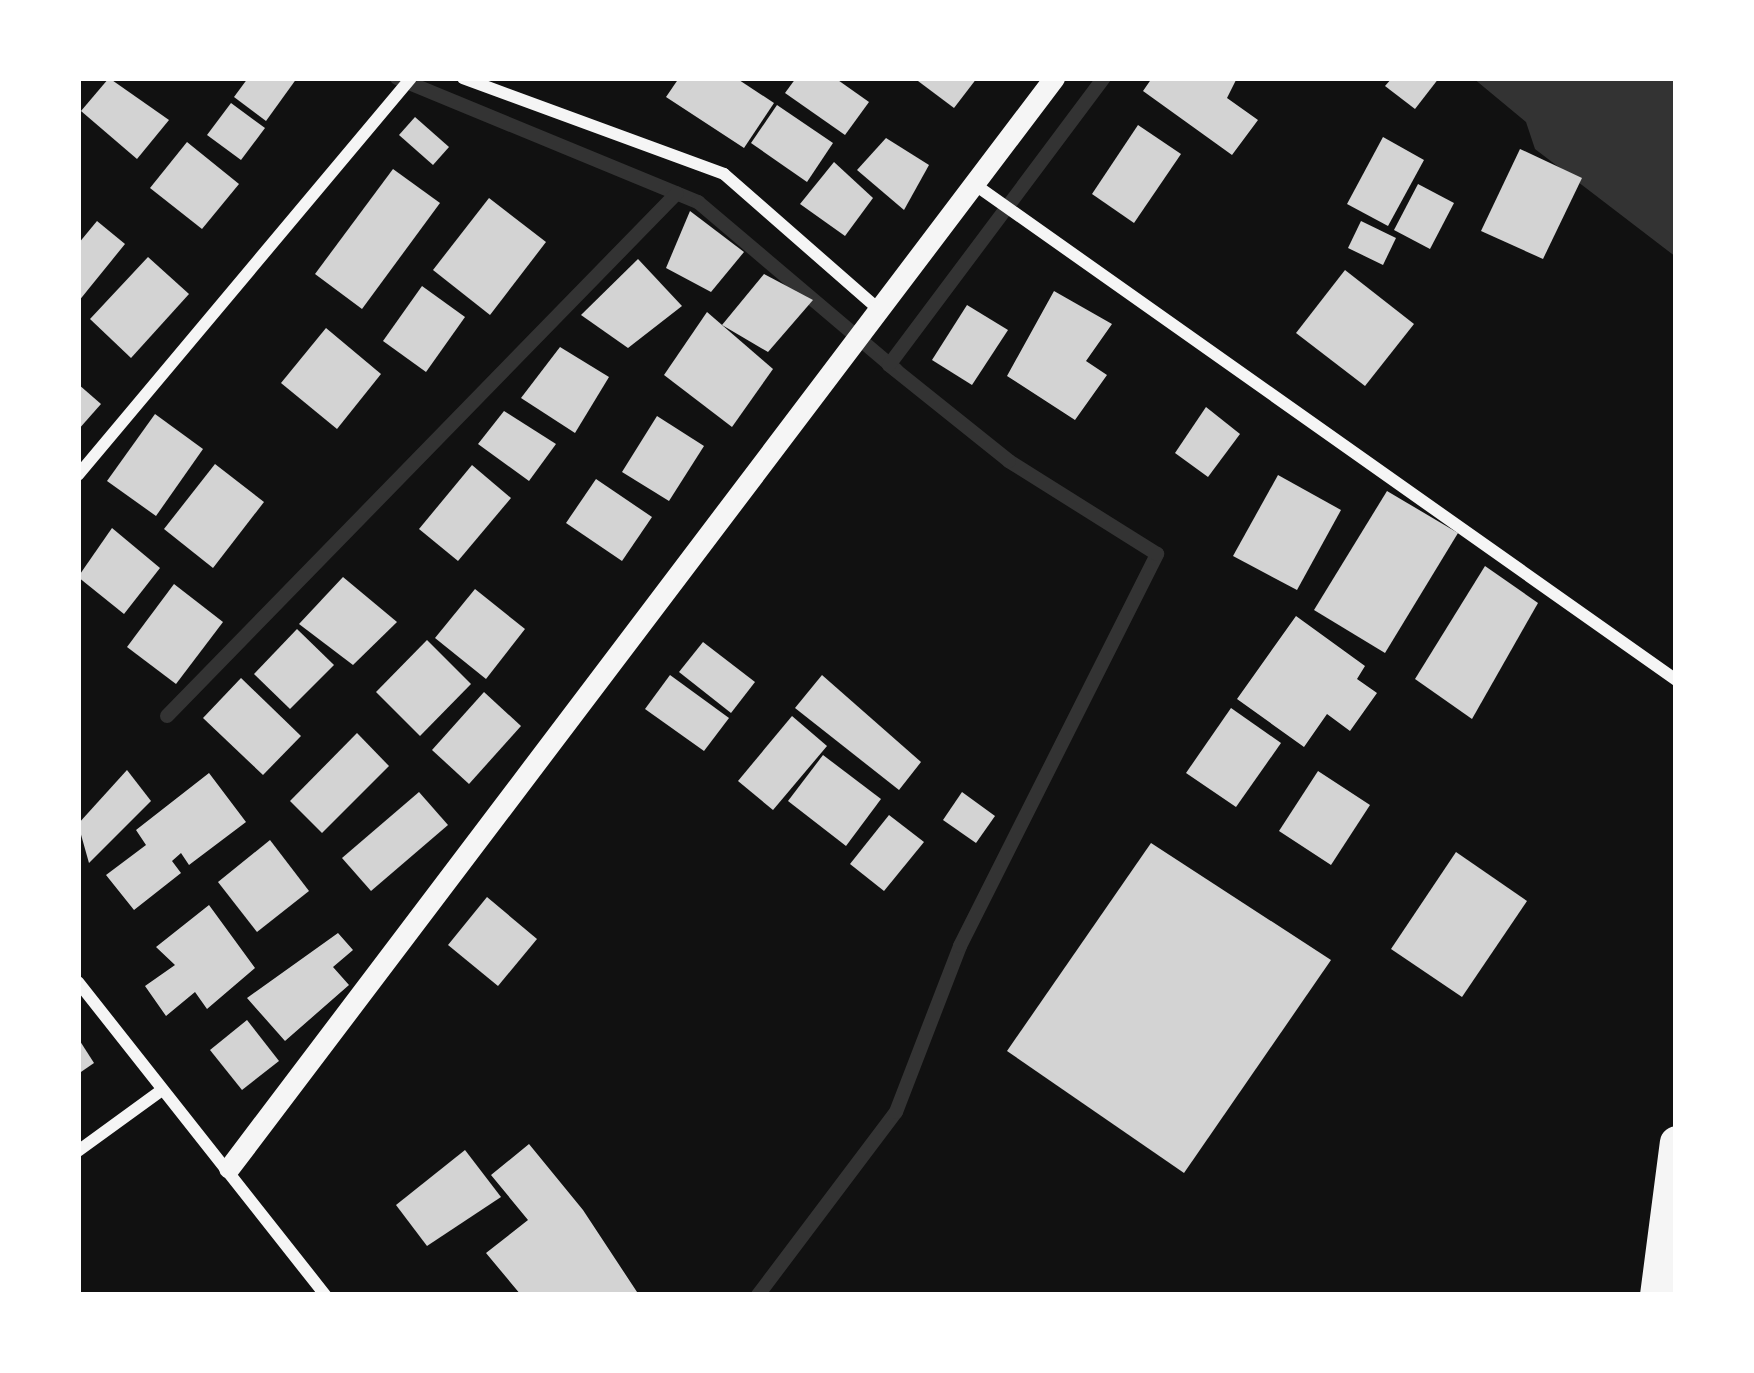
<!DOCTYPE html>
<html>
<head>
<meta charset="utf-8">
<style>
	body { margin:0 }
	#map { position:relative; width:1754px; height:1373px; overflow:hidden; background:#111; font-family:Mulish,sans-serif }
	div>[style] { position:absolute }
	.water>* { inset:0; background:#333 }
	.stream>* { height:14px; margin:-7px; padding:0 7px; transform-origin:7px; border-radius:7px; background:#333 }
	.building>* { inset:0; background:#d3d3d3 }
	.minor>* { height:12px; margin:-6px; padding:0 6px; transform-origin:6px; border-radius:6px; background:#f5f5f5 }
	.tertiary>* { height:21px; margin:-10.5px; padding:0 10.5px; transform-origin:10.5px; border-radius:10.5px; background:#f5f5f5 }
	.trunk>* { height:33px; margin:-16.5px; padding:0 16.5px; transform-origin:16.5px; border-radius:16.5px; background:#f5f5f5 }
	span { translate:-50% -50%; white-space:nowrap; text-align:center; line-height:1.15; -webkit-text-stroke:12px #fff; paint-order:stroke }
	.frame { position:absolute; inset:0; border:81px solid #fff; pointer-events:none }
</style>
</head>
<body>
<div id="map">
	<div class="water">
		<i style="clip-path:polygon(1473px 78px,1676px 78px,1676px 257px,1535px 149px,1526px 122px)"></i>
	</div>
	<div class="stream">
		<i style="left:397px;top:78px;width:326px;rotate:22.4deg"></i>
		<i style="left:698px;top:202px;width:260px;rotate:40.3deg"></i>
		<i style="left:167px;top:716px;width:730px;rotate:-45.72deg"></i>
		<i style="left:758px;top:1295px;width:229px;rotate:-53deg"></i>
		<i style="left:896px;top:1112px;width:178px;rotate:-68.9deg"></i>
		<i style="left:960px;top:946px;width:439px;rotate:-63.3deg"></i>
		<i style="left:1157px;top:554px;width:175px;rotate:-147.9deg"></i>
		<i style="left:1009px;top:461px;width:154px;rotate:-141.3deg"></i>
		<i style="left:889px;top:365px;width:359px;rotate:-53.2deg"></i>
	</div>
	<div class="building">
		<i style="clip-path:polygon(109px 78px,169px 120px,137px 159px,81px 111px)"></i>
		<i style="clip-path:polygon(248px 78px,297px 78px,266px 121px,234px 97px)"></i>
		<i style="clip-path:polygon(679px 78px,736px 78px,774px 103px,744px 148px,666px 97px)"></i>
		<i style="clip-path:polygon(796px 78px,835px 78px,869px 102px,845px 135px,785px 93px)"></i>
		<i style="clip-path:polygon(914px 78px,977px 78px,954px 108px)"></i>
		<i style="clip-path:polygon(1152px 78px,1237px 78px,1227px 98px,1258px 120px,1232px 155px,1143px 91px)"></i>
		<i style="clip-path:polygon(1392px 78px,1439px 78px,1415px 109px,1385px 86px)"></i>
		<i style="clip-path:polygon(231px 103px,265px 128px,241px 160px,207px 135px)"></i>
		<i style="clip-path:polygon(777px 105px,833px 143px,807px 182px,751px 143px)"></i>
		<i style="clip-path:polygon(415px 117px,449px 147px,433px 165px,399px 135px)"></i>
		<i style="clip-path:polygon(1138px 125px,1181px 154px,1134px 223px,1092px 194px)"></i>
		<i style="clip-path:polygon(1383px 137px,1424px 160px,1388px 226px,1347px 204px)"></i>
		<i style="clip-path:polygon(886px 138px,929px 165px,904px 210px,857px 170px)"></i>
		<i style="clip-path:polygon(187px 142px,239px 184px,202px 229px,150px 188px)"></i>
		<i style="clip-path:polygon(1520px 149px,1582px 178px,1543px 259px,1481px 231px)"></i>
		<i style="clip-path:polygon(834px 162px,873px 198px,845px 236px,800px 204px)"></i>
		<i style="clip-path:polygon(393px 169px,440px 203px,362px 309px,315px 274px)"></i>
		<i style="clip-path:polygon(1418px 184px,1454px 203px,1430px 249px,1394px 230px)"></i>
		<i style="clip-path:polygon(489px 198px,546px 242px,490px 315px,433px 270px)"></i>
		<i style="clip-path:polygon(690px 211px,744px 252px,711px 292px,666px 268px)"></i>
		<i style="clip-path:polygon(97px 221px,125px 244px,78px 302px,78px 244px)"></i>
		<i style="clip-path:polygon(1361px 221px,1396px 238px,1383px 265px,1348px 248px)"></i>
		<i style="clip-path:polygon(148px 257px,189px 294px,131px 358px,90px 319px)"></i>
		<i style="clip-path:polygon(638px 259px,682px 306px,628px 348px,581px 315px)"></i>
		<i style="clip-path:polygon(1345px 270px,1414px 324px,1365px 386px,1296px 333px)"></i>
		<i style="clip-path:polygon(764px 274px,813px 300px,768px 352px,722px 325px)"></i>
		<i style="clip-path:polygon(422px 286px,465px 317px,426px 372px,383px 341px)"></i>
		<i style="clip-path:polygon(1054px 291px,1112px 324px,1086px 361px,1107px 375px,1075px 420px,1007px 376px)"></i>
		<i style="clip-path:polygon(967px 305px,1008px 330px,972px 385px,932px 360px)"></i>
		<i style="clip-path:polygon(707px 312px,773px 369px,732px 427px,664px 375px)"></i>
		<i style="clip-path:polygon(326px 328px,381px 374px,337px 429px,281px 383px)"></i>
		<i style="clip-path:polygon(560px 347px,609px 377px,575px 433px,521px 398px)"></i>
		<i style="clip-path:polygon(78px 384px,101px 404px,78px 430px)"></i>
		<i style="clip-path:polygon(1206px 407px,1240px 434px,1208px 477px,1175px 453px)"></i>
		<i style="clip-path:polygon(504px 411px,556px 444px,529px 481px,478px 444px)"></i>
		<i style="clip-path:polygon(155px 414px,203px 449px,156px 516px,107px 481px)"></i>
		<i style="clip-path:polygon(657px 416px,704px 446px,669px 501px,622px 472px)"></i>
		<i style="clip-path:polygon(215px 464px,264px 502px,213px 568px,164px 529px)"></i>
		<i style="clip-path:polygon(472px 465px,511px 498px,458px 561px,419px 529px)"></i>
		<i style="clip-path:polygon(1278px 475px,1341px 510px,1297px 590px,1233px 556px)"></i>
		<i style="clip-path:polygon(596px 479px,652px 517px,622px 561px,566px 523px)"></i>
		<i style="clip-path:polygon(1387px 491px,1458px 533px,1385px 653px,1314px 610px)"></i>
		<i style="clip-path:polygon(112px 528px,160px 568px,124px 614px,78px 577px)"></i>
		<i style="clip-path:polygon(1485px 566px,1538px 603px,1472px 719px,1415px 679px)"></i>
		<i style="clip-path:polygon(343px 577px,397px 622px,353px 665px,299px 624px)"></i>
		<i style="clip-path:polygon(174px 584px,223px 622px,176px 684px,127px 647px)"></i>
		<i style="clip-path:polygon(475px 589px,525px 629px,486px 679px,435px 638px)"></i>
		<i style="clip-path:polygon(1296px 616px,1365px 666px,1357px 679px,1377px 693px,1350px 731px,1327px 714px,1304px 747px,1237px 699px)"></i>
		<i style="clip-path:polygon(297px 629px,334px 665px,290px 709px,254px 674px)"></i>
		<i style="clip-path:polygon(427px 640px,471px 684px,420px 736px,376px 692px)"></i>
		<i style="clip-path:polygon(703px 642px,755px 682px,731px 713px,679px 672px)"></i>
		<i style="clip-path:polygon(670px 675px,729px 718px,704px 751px,645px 709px)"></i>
		<i style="clip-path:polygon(822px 675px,921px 762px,899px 790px,795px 708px)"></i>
		<i style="clip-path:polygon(241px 678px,301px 736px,263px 775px,203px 718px)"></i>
		<i style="clip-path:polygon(484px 692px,521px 726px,469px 784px,432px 750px)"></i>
		<i style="clip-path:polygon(1231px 708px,1281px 743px,1236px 807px,1186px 773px)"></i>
		<i style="clip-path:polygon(792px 716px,827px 746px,773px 810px,738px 781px)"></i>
		<i style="clip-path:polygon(357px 733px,389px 766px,322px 833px,290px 801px)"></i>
		<i style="clip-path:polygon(823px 755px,881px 799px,846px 846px,788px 801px)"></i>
		<i style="clip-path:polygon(127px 770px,151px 801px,89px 863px,78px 824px)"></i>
		<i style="clip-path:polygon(1318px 771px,1370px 805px,1331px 865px,1279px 831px)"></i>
		<i style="clip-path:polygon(209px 773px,246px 822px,189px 865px,181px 853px,172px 861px,181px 873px,134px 910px,106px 875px,146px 845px,136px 830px)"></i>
		<i style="clip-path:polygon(419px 792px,448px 825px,371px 891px,342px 858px)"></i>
		<i style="clip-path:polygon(962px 792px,995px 816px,976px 843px,943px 820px)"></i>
		<i style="clip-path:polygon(889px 815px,924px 842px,884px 891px,850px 864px)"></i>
		<i style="clip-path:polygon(270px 840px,309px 891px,257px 932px,218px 882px)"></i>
		<i style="clip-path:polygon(1151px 843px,1331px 960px,1184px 1173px,1007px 1051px)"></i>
		<i style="clip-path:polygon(1456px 852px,1527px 901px,1462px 997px,1391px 949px)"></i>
		<i style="clip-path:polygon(487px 897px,537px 939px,498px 986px,448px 945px)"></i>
		<i style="clip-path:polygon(209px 905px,255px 968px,207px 1009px,195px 992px,166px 1016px,145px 986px,175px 965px,156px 947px)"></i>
		<i style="clip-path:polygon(338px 933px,353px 950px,333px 967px,349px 985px,285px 1041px,247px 998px)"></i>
		<i style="clip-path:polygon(247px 1020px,279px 1061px,242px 1090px,210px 1050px)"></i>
		<i style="clip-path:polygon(78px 1038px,94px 1063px,78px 1074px)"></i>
		<i style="clip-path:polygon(529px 1144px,583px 1210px,639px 1295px,521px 1295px,486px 1253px,528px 1220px,491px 1175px)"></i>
		<i style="clip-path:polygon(465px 1150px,501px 1197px,427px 1246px,396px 1205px)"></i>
	</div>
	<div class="minor">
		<i style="left:463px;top:78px;width:278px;rotate:20.2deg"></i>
		<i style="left:724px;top:174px;width:205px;rotate:41.2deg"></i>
		<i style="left:974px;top:184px;width:860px;rotate:35.24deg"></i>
		<i style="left:78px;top:475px;width:518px;rotate:-50.01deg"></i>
		<i style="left:78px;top:982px;width:399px;rotate:51.7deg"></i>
		<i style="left:78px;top:1151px;width:104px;rotate:-36deg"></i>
	</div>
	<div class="tertiary">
		<i style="left:229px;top:1168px;width:1367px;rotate:-52.88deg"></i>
	</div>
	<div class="trunk">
		<i style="left:1656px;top:1295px;width:154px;rotate:-82.6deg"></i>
	</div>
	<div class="frame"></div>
</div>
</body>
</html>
